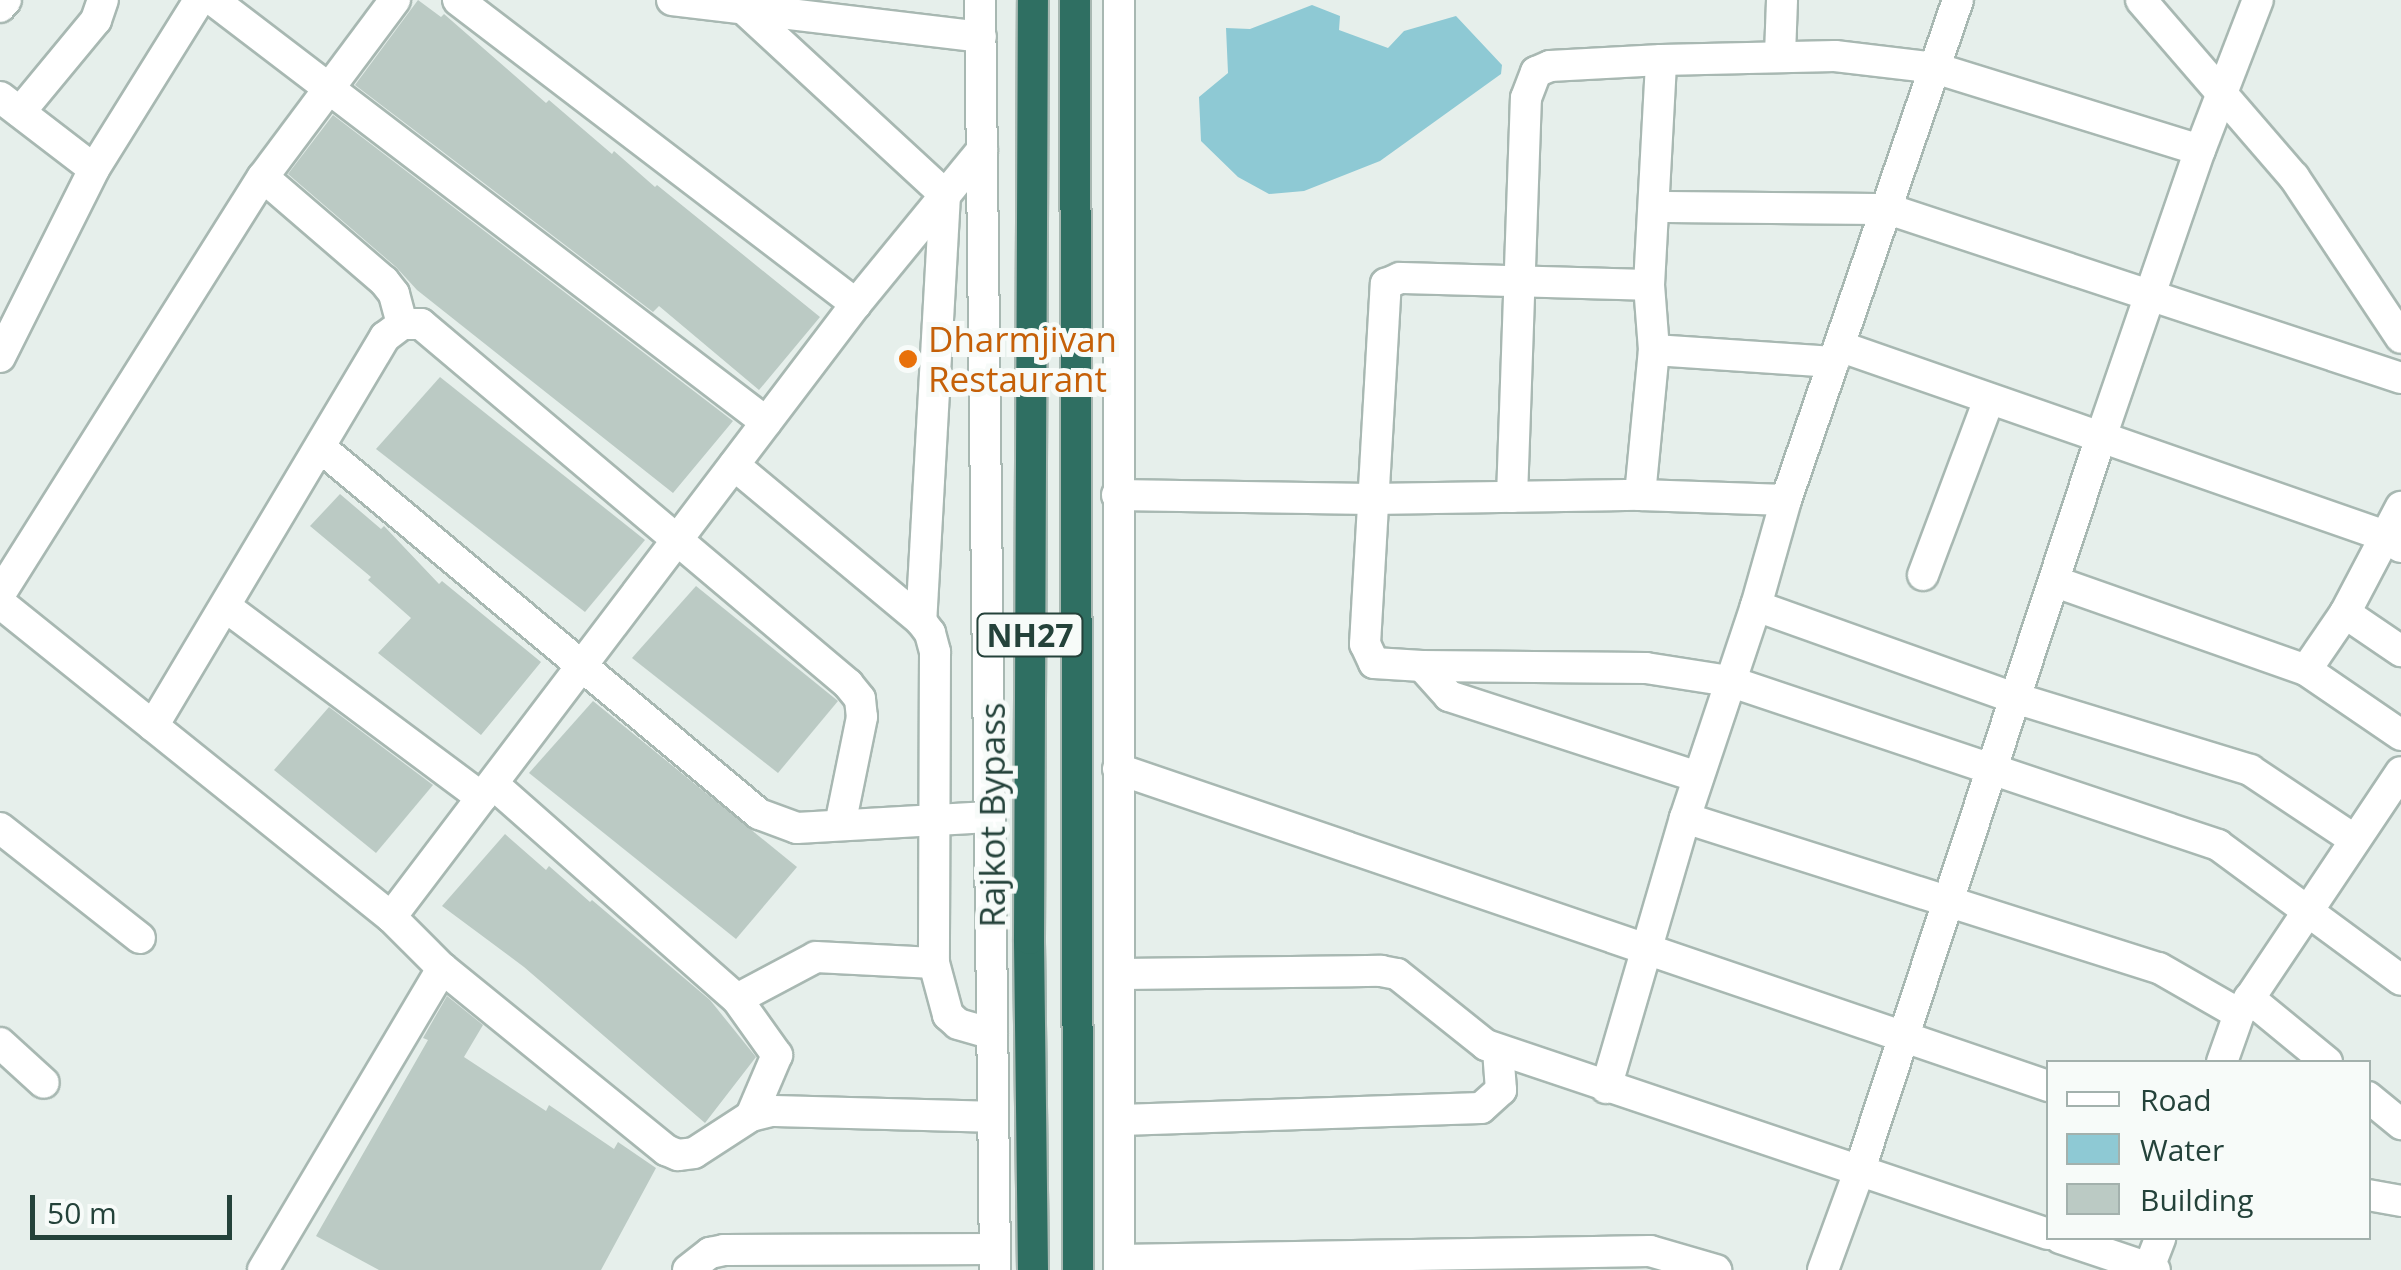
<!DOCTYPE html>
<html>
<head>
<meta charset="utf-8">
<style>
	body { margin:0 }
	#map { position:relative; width:2401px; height:1270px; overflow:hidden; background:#e6efeb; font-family:"Open Sans",sans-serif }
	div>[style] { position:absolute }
	.water>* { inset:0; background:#8ec9d4 }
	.building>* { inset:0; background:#bbcac4 }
	.roads { filter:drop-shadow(2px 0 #a8b8b2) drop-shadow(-2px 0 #a8b8b2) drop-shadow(0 2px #a8b8b2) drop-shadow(0 -2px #a8b8b2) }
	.minor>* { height:30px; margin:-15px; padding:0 15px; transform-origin:15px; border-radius:15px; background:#fff }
	.highway>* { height:30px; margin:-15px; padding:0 15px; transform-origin:15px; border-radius:15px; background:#2f6f62 }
	.dots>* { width:28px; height:28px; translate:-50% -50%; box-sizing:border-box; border:5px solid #f7fbf9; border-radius:50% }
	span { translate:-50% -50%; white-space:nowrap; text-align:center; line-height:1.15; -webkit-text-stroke:10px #f7fbf9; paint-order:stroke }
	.shield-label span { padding:2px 8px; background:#f7fbf9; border:2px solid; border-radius:8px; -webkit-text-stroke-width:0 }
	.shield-label { font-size:32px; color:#24423a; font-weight:700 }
	.food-label { font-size:35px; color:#c56008 }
	.left { translate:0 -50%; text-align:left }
	.street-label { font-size:35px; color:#24423a }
	.legend { position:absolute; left:2046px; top:1060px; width:325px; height:180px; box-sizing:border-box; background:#f7fbf9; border:2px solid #a3b1ad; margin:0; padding:12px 18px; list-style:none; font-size:30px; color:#24423a }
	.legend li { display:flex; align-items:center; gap:20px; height:50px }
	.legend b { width:50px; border:2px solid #a3b1ad }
	.scale { position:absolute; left:30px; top:1195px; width:202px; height:45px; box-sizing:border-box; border:5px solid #24423a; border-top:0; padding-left:12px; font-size:30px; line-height:35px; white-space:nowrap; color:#24423a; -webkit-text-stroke:8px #f7fbf9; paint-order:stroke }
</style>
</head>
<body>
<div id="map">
	<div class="water">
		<i style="clip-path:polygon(1312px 5px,1340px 16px,1339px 30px,1388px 48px,1404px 31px,1456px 16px,1502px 65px,1501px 74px,1380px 161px,1304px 191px,1269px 194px,1238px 177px,1201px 141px,1199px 97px,1228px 73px,1226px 28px,1250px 29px)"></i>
	</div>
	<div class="building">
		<i style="clip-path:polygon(418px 0,441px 17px,444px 14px,546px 103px,549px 100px,612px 154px,614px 151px,655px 187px,657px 185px,820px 317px,759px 390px,659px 306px,653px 312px,355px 85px)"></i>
		<i style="clip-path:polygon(333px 115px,733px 421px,673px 493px,417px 290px,396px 267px,288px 174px)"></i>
		<i style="clip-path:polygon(440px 377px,645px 540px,585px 612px,376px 449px)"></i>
		<i style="clip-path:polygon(340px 494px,381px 529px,384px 526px,439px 584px,442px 581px,541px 662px,481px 735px,378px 653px,411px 618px,368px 580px,371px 577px,310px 526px)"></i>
		<i style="clip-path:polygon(696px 586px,838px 701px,778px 773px,632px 658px)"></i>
		<i style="clip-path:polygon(593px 701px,797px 867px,736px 939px,529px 773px)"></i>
		<i style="clip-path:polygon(329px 707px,433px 785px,376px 853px,274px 770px)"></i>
		<i style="clip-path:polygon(505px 834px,546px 870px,549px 866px,590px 902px,592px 900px,710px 1000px,756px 1057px,705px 1123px,524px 967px,442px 906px)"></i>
		<i style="clip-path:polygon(447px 996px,483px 1025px,464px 1057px,546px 1111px,549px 1105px,614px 1149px,618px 1142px,656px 1168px,601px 1270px,379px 1270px,316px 1236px,428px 1040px,423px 1038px)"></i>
	</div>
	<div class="roads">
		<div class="minor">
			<i style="left:213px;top:0;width:696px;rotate:37.35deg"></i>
			<i style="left:458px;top:0;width:501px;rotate:37.37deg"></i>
			<i style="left:672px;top:0;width:311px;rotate:6.8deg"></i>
			<i style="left:734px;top:0;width:287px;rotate:42.7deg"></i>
			<i style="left:945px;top:195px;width:427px;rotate:93.2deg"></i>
			<i style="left:980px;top:0;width:1270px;rotate:89.32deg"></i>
			<i style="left:2141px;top:0;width:234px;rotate:49.2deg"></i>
			<i style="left:2294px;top:177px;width:193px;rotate:56.4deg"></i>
			<i style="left:0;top:7px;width:9px;rotate:-49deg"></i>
			<i style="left:1780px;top:55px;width:55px;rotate:-87.9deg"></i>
			<i style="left:0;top:97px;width:118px;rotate:37.5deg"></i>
			<i style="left:20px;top:112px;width:119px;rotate:-50.4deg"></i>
			<i style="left:96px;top:20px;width:21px;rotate:-71deg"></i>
			<i style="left:263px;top:177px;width:160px;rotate:40.7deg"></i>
			<i style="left:384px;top:281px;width:16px;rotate:52deg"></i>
			<i style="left:394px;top:294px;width:31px;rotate:75deg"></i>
			<i style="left:1656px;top:207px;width:232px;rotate:0.5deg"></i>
			<i style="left:1888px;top:209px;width:540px;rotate:18.23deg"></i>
			<i style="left:1839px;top:346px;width:277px;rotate:19.2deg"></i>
			<i style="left:2101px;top:437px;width:304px;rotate:-71deg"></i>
			<i style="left:1654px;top:350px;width:65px;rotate:-94.4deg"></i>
			<i style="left:1649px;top:285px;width:225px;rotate:-86.9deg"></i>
			<i style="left:0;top:357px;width:210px;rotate:-63.4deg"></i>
			<i style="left:94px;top:169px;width:199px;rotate:-58.1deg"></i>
			<i style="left:321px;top:448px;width:571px;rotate:39.88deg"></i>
			<i style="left:759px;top:814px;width:40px;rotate:20.2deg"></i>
			<i style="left:797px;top:828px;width:192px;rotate:-3.3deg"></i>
			<i style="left:734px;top:465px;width:244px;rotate:39.8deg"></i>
			<i style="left:921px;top:621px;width:15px;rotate:53deg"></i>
			<i style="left:930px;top:633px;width:20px;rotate:75deg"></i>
			<i style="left:935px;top:652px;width:311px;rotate:90.2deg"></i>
			<i style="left:934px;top:963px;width:54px;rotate:74.9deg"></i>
			<i style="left:948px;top:1015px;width:13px;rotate:42deg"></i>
			<i style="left:958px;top:1024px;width:35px;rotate:16deg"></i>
			<i style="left:1117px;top:495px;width:254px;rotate:0.9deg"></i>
			<i style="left:1371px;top:499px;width:269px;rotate:-0.9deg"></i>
			<i style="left:1640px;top:495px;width:146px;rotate:2deg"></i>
			<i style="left:1640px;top:495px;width:146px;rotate:-84.5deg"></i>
			<i style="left:1654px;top:350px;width:180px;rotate:3.8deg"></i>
			<i style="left:1512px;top:497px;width:399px;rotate:-88deg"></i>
			<i style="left:1526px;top:98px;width:28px;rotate:-69deg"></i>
			<i style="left:1536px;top:72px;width:15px;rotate:-23deg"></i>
			<i style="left:1550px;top:66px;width:111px;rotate:-3.1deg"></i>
			<i style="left:1661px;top:60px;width:174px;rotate:-1.3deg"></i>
			<i style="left:1835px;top:56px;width:101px;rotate:6.8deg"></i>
			<i style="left:1935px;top:68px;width:277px;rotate:17.2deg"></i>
			<i style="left:2200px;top:150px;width:161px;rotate:-68.9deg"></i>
			<i style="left:1923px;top:575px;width:188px;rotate:-69.4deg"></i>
			<i style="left:2056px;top:582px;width:265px;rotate:19.4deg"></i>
			<i style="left:2306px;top:670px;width:115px;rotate:34.4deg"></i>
			<i style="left:0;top:594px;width:493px;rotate:-57.8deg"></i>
			<i style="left:263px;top:177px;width:221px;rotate:-53.3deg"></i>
			<i style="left:0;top:603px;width:501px;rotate:38.77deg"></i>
			<i style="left:391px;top:917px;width:72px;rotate:45deg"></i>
			<i style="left:442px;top:968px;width:289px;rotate:39.1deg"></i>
			<i style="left:666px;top:1150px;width:13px;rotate:23deg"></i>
			<i style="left:678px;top:1155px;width:16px;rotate:-7deg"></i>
			<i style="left:694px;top:1153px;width:68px;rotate:-33deg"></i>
			<i style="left:751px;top:1116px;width:21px;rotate:-14deg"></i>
			<i style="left:771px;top:1111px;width:222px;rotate:1.5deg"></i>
			<i style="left:1756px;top:606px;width:275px;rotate:19.6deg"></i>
			<i style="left:2015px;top:698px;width:246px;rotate:17deg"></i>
			<i style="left:2250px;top:770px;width:126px;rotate:33.7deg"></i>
			<i style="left:226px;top:607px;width:319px;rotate:36.7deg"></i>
			<i style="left:2345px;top:613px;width:68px;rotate:34.2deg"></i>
			<i style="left:1422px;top:666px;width:48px;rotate:-176.4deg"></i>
			<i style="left:1374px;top:663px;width:21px;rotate:-115deg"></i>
			<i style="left:1365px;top:644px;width:361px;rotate:-86.7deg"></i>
			<i style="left:1386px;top:284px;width:15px;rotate:-23deg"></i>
			<i style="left:1400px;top:278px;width:249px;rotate:1.6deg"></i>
			<i style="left:2306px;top:670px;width:69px;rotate:-55.6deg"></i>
			<i style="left:2345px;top:613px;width:120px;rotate:-62.2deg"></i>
			<i style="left:153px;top:726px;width:453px;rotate:-59.2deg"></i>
			<i style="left:385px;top:337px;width:21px;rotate:-37deg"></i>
			<i style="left:402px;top:324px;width:19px"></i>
			<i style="left:421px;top:324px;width:559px;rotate:40.13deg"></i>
			<i style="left:848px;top:684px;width:19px;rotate:51deg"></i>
			<i style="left:860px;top:699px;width:18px;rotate:84deg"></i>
			<i style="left:862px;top:717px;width:110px;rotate:101.5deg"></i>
			<i style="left:1118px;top:769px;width:983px;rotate:18.82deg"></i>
			<i style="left:1698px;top:777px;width:262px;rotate:-162deg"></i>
			<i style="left:1449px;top:696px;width:40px;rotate:-132deg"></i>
			<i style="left:1422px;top:666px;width:224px;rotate:0.5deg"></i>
			<i style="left:1646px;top:668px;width:84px;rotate:8.9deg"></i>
			<i style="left:1729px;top:681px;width:516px;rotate:18.54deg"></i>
			<i style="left:2218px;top:845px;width:227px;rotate:36.4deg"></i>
			<i style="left:493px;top:784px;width:325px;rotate:41.4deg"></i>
			<i style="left:737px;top:999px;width:89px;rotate:-28deg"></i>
			<i style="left:816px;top:957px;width:118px;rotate:2.9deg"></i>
			<i style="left:1685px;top:818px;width:497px;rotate:17.6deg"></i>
			<i style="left:2159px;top:968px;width:92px;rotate:29.9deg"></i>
			<i style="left:0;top:828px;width:178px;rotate:38.2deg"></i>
			<i style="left:391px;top:917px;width:769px;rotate:-52.82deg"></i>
			<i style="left:856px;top:304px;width:199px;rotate:-50.7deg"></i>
			<i style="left:1122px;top:974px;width:259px;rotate:-0.7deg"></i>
			<i style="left:1381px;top:971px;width:16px;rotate:11deg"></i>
			<i style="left:1397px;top:974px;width:114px;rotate:38.6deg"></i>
			<i style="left:1486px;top:1045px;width:593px;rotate:18.59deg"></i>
			<i style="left:2249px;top:998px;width:101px;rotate:39.4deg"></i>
			<i style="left:737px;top:999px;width:69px;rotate:54.5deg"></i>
			<i style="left:777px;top:1055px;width:66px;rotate:113.1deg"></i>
			<i style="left:0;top:1043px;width:59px;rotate:42.3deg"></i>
			<i style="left:2222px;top:1062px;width:51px;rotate:-70.5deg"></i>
			<i style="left:2239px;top:1014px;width:291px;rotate:-56.2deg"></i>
			<i style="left:1606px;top:1088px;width:281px;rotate:-73.7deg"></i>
			<i style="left:1685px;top:818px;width:224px;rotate:-71.5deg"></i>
			<i style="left:1756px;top:606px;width:110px;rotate:-74.2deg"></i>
			<i style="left:1786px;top:500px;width:529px;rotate:-71.02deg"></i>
			<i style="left:2368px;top:1097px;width:43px;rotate:39.3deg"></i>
			<i style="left:1121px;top:1120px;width:360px;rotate:-1.9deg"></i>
			<i style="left:1481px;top:1108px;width:27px;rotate:-42deg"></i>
			<i style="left:1501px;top:1090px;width:40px;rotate:-94.3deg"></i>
			<i style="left:2368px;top:1195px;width:34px;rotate:10deg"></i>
			<i style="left:2060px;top:1238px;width:100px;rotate:18.6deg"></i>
			<i style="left:1119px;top:1260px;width:531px;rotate:-0.97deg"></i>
			<i style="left:1650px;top:1251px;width:69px;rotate:16.1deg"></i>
			<i style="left:263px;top:1270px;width:351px;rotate:-59.3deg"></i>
			<i style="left:688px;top:1270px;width:28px;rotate:-38deg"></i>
			<i style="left:710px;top:1253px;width:14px;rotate:-12deg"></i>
			<i style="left:724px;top:1250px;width:271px;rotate:-0.2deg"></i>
			<i style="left:1119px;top:1270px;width:1270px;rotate:-90deg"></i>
			<i style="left:1823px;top:1270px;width:108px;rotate:-69.9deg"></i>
			<i style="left:1860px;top:1169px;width:771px;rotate:-71.78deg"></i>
			<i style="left:2101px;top:437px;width:301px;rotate:19.2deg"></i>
			<i style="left:2385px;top:536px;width:19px;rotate:35deg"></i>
			<i style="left:2148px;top:1270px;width:34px;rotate:-69deg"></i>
		</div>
		<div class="highway">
			<i style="left:1075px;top:0;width:1270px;rotate:89.86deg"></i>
			<i style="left:1033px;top:1270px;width:331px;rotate:-90.7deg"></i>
			<i style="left:1029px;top:939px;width:939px;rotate:-89.76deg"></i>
		</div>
	</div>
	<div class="dots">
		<i style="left:908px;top:359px;background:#e8710a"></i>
	</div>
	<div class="shield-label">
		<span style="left:1030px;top:635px">NH27</span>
	</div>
	<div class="food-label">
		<span class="left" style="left:928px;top:359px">Dharmjivan<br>Restaurant</span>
	</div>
	<div class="street-label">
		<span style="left:992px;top:815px;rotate:-90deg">Rajkot Bypass</span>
	</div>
	<ul class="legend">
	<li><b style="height:12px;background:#fff"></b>Road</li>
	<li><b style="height:28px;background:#8ec9d4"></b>Water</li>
	<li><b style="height:28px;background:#bbcac4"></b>Building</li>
	</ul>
	<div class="scale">50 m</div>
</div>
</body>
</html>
